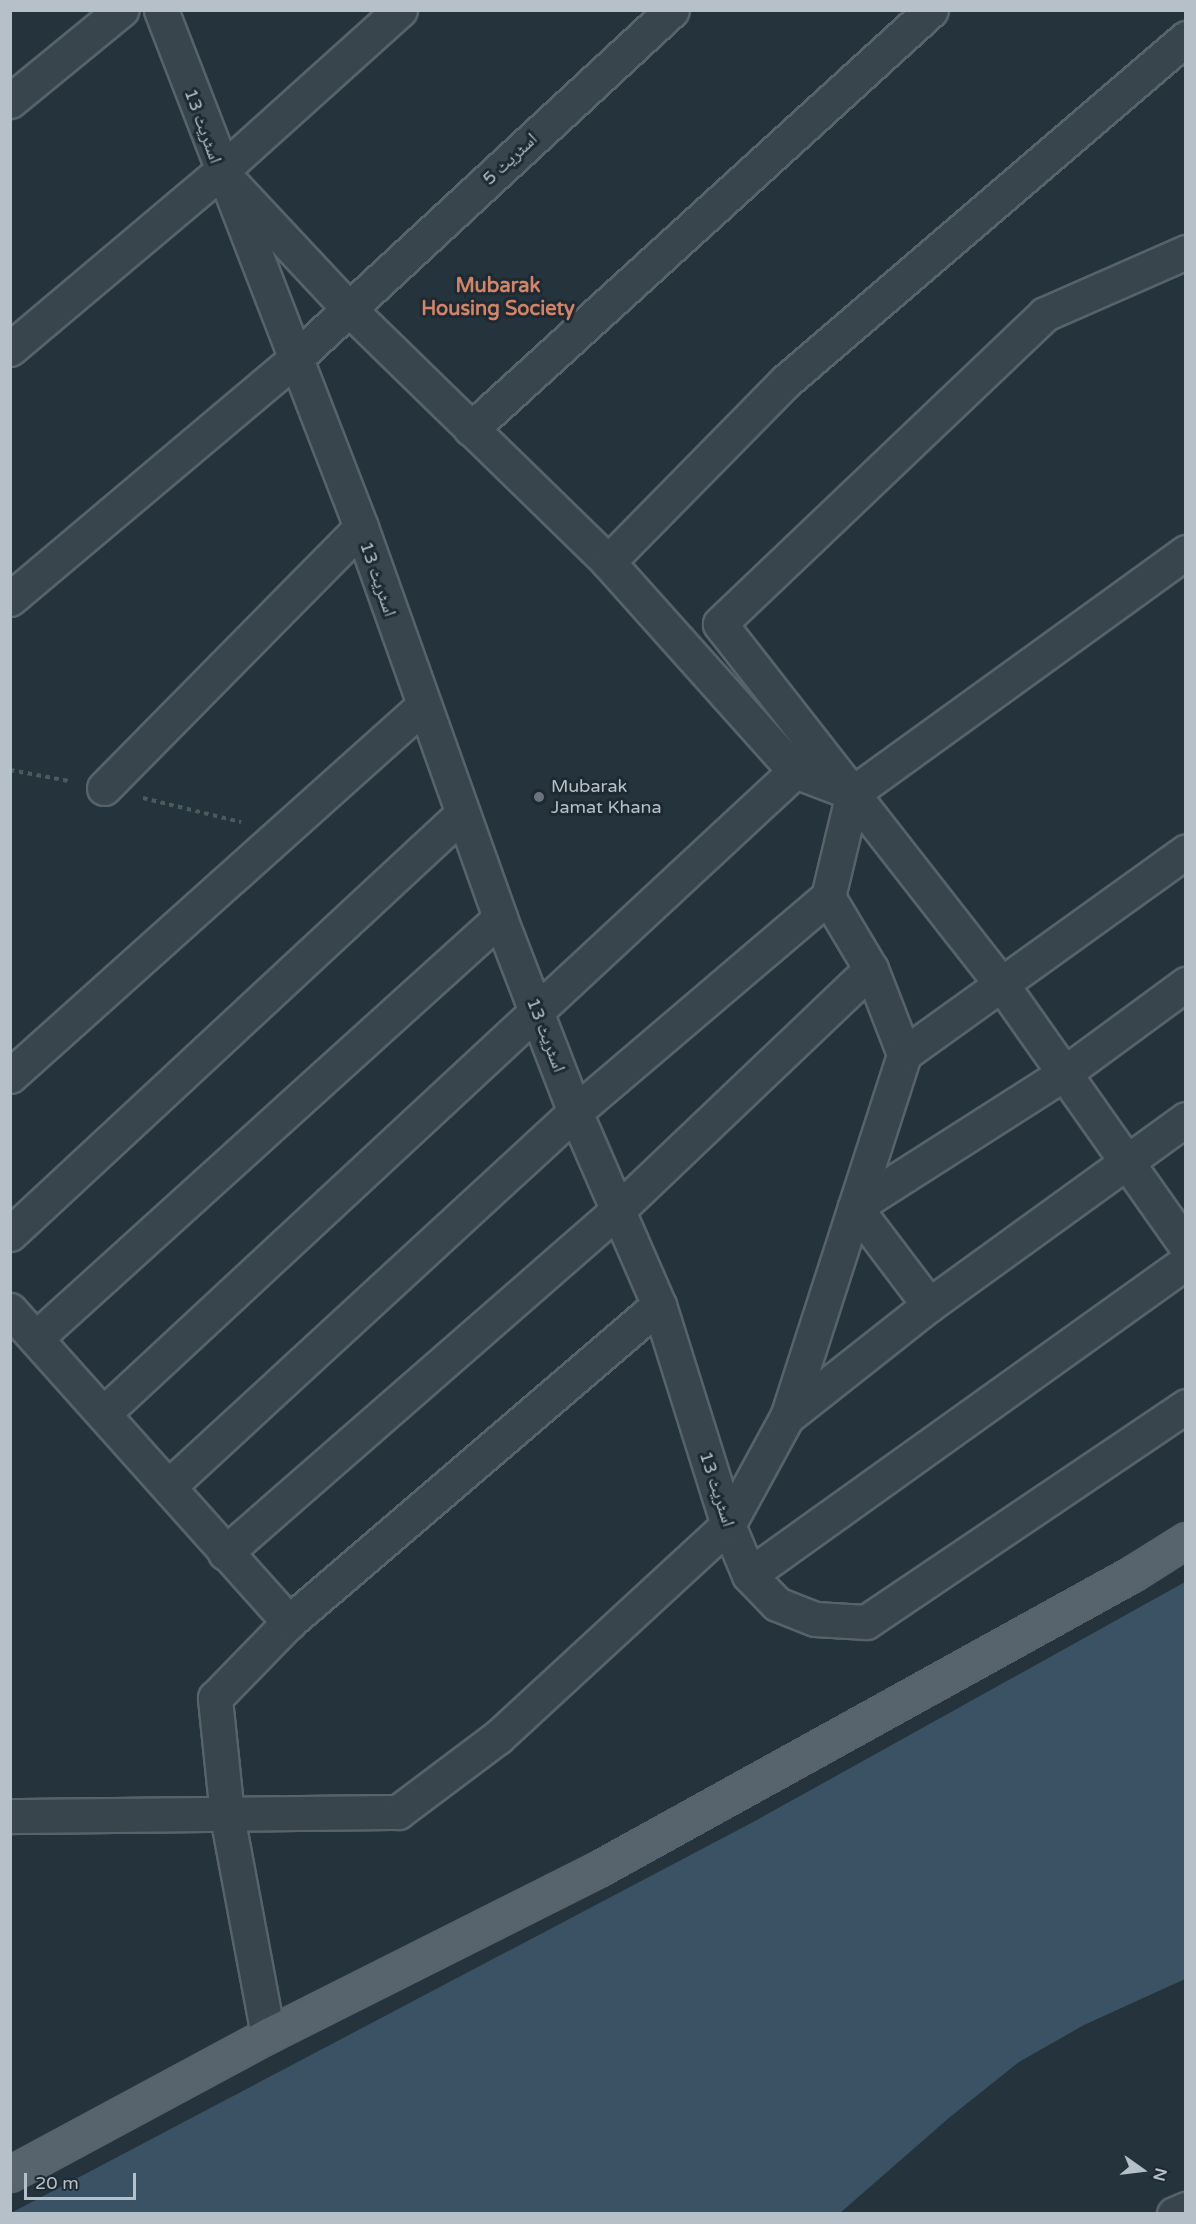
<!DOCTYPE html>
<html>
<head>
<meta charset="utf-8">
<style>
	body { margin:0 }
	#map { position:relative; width:1196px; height:2224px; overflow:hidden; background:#25333d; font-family:"Varela Round","Noto Naskh Arabic",sans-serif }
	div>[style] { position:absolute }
	.water>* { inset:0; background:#3a5264 }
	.path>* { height:4px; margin-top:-2px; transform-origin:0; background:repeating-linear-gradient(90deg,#475c5b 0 4.5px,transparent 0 9px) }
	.roads { filter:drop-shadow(2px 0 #57636b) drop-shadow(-2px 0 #57636b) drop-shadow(0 2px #57636b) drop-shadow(0 -2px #57636b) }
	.minor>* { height:33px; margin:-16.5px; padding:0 16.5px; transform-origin:16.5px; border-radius:16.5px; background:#39454d }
	.primary>* { height:33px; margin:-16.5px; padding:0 16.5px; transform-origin:16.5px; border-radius:16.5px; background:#57646d }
	.dots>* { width:16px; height:16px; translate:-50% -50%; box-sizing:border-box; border:3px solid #1e2a32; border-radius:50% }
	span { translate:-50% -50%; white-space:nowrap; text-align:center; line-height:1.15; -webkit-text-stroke:6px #1e2a32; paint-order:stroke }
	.street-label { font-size:18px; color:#b5c0c8 }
	.poi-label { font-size:18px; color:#b5c0c8 }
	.left { translate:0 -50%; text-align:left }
	.neighbourhood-label { font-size:20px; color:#d18468; font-weight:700 }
	.frame { position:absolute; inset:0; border:12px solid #b5c0c8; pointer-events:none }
	.north { position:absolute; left:1112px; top:2140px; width:60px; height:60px; -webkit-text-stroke:4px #1e2a32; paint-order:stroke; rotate:104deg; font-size:16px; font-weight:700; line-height:24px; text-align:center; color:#b5c0c8 }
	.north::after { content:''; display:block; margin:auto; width:21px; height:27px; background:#b5c0c8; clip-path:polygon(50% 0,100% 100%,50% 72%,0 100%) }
	.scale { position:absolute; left:24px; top:2173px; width:112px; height:27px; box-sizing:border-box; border:3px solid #b5c0c8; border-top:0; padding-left:8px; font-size:18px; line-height:21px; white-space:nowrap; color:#b5c0c8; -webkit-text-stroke:4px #1e2a32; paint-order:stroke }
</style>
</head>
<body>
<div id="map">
	<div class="water">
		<i style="clip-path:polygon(1185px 1582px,1185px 1979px,1084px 2025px,1019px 2062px,950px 2117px,840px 2213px,11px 2213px,755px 1821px)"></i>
	</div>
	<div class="path">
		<i style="left:10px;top:770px;width:60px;rotate:10.6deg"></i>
		<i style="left:143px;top:798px;width:101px;rotate:13.8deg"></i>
	</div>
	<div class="roads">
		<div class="minor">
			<i style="left:161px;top:10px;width:554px;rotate:68.85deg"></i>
			<i style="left:361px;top:527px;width:415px;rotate:70.4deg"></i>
			<i style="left:500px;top:918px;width:208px;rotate:68.9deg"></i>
			<i style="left:575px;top:1112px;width:210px;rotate:66.5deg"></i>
			<i style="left:659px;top:1305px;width:231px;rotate:72.6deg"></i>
			<i style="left:728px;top:1525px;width:54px;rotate:67.2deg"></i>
			<i style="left:749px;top:1575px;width:40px;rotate:46deg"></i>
			<i style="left:777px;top:1604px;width:41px;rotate:21.5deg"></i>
			<i style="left:815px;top:1619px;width:51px;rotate:3.4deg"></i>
			<i style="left:866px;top:1622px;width:386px;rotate:-34deg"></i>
			<i style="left:10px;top:101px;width:144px;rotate:-39.3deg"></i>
			<i style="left:234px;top:186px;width:167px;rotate:46.9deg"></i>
			<i style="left:348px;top:308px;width:363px;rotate:44.3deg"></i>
			<i style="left:608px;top:562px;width:280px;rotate:48.2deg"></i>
			<i style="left:1186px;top:252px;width:154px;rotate:156.3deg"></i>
			<i style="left:1045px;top:314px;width:449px;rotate:136.4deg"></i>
			<i style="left:720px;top:624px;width:458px;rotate:52deg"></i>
			<i style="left:1002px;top:985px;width:319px;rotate:54.8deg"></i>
			<i style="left:10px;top:349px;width:275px;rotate:-40.1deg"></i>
			<i style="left:220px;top:172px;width:242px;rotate:-42deg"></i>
			<i style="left:471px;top:429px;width:622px;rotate:-42.33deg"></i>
			<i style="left:608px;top:562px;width:254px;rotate:-45.5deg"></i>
			<i style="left:786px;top:381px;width:527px;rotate:-40.61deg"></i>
			<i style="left:10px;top:599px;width:374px;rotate:-40.1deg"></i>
			<i style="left:296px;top:358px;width:512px;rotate:-42.79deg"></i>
			<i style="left:104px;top:788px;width:366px;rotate:-45.4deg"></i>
			<i style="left:828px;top:897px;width:84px;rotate:59.2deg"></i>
			<i style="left:10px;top:1076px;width:556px;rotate:-41.86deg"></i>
			<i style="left:10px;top:1234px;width:618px;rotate:-42.9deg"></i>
			<i style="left:929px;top:1305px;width:123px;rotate:-127.1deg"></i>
			<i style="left:855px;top:1207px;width:250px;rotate:-32.6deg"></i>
			<i style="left:1066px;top:1072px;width:149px;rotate:-36.3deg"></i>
			<i style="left:10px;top:1310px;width:419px;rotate:48.2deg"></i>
			<i style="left:36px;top:1338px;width:626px;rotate:-42.15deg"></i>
			<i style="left:104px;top:1413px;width:943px;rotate:-42.89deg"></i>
			<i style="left:795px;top:771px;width:62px;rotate:20.8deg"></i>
			<i style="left:787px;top:1417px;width:181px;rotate:-38.3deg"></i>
			<i style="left:929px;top:1305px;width:317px;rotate:-35.9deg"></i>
			<i style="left:169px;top:1486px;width:552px;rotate:-42.65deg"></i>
			<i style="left:575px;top:1112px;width:332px;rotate:-40.4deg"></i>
			<i style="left:828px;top:897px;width:107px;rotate:-76.5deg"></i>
			<i style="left:853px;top:793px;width:411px;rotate:-35.9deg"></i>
			<i style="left:225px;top:1553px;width:523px;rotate:-41.12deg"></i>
			<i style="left:619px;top:1209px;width:348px;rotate:-43.6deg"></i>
			<i style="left:871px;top:969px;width:91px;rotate:68.8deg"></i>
			<i style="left:749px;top:1575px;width:538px;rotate:-35.61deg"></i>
			<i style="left:10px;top:1816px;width:388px;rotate:-0.6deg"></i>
			<i style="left:398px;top:1812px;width:125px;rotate:-36.9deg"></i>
			<i style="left:498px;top:1737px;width:313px;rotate:-42.7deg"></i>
			<i style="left:728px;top:1525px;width:123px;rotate:-61.4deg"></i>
			<i style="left:787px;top:1417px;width:381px;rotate:-72.1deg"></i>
			<i style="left:904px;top:1054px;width:347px;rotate:-35.7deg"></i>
			<i style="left:268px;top:2035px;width:224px;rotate:-100.6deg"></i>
			<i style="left:227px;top:1815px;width:118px;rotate:-95.9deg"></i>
			<i style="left:215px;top:1698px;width:106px;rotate:-45.8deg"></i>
			<i style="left:289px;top:1622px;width:487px;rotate:-40.6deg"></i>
			<i style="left:1174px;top:2214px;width:13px;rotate:-23deg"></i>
		</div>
		<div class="primary">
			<i style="left:10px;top:2174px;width:293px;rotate:-28.3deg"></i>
			<i style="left:268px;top:2035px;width:372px;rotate:-26.7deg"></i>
			<i style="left:600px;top:1868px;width:608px;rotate:-28.93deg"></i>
			<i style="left:1132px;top:1574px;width:64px;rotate:-32.2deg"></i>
		</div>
	</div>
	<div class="dots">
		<i style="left:539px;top:797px;background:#6b7280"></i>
	</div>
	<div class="street-label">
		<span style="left:203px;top:126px;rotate:70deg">اسٹریٹ 13</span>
		<span style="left:510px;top:159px;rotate:-43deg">اسٹریٹ 5</span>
		<span style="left:378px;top:579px;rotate:71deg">اسٹریٹ 13</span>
		<span style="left:546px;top:1035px;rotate:69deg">اسٹریٹ 13</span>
		<span style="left:717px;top:1489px;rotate:72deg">اسٹریٹ 13</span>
	</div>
	<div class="poi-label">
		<span class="left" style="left:551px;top:797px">Mubarak<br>Jamat Khana</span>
	</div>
	<div class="neighbourhood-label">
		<span style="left:498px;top:298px">Mubarak<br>Housing Society</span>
	</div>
	<div class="frame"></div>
	<div class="north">N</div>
	<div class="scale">20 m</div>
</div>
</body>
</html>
